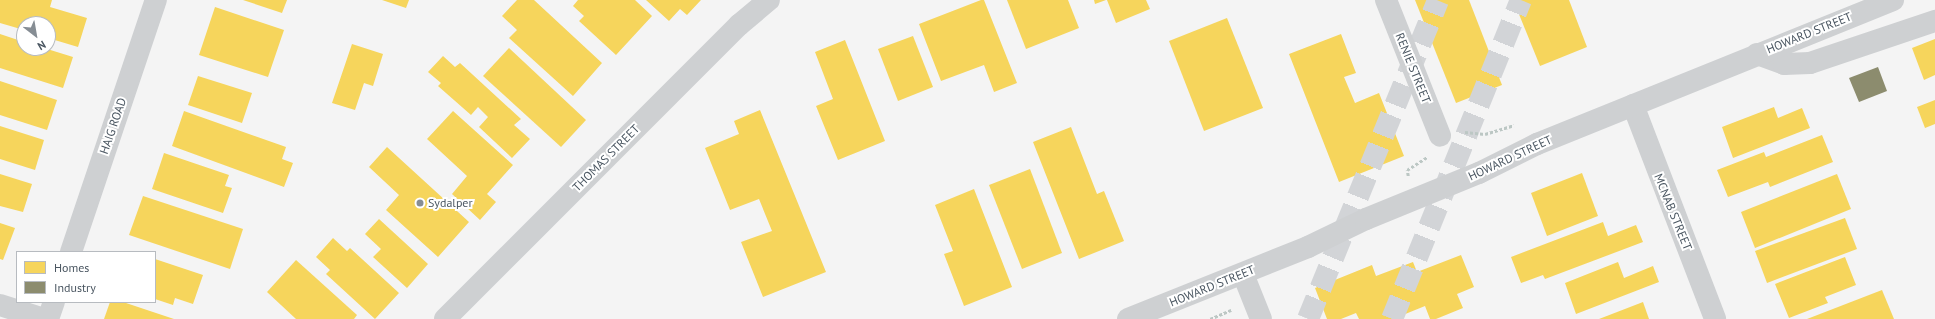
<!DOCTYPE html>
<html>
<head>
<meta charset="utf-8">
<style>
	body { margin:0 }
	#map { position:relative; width:1935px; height:319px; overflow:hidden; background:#f4f4f4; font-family:"PT Sans",sans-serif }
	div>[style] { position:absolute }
	.homes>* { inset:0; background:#f6d55c }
	.industry>* { inset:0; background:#8c8c6e }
	.highway-tunnel>* { height:22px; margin-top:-11px; transform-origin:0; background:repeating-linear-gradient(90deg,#d2d4d7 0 22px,transparent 0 33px) }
	.path>* { height:2.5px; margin-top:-1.25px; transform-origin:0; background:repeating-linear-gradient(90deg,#bcc7c4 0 3px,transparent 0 5px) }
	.minor>* { height:22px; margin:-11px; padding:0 11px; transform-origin:11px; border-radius:11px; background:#ced0d2 }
	.dots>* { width:11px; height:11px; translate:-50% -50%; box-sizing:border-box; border:2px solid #fff; border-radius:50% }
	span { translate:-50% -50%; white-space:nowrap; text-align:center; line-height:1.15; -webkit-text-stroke:4px #fff; paint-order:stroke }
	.street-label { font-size:12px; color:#4a5661 }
	.poi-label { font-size:12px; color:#4a5661 }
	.left { translate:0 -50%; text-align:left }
	.legend { position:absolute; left:16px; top:251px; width:140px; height:52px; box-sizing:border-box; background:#fff; border:1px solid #b7bbc0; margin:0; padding:5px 7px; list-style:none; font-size:12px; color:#4a5661 }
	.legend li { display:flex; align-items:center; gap:8px; height:20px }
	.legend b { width:20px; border:1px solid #b7bbc0 }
	.north { position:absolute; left:16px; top:16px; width:40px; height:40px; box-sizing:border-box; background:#fff; border:1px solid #b7bbc0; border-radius:50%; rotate:149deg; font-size:11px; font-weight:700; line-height:16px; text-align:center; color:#4a5661 }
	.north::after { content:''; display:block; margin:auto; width:14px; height:18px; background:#868d94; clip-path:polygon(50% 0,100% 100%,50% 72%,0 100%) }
</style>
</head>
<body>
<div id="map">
	<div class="homes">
		<i style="clip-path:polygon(0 0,52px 0,50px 7px,87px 18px,78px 47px,48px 38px,48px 24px,24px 24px,24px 30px,0 23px)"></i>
		<i style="clip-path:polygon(243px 0,287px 0,282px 13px)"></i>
		<i style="clip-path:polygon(382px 0,409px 0,406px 8px)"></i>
		<i style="clip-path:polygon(517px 0,534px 0,602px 63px,573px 96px,509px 38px,517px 30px,502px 16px)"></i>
		<i style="clip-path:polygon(578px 0,635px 0,652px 16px,616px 55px,579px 21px,584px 16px,573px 6px)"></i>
		<i style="clip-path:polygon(646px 0,701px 0,687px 15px,680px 9px,669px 21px)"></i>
		<i style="clip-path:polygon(981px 0,984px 0,1017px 83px,994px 92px,984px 65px,941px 81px,919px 24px)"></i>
		<i style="clip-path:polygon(1007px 0,1068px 0,1079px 28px,1026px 49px)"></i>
		<i style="clip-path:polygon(1094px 0,1106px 0,1095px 4px)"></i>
		<i style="clip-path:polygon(1107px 0,1146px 0,1150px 9px,1116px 23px)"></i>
		<i style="clip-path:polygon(1415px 0,1469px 0,1502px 85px,1456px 103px)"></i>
		<i style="clip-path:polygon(1518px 0,1569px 0,1587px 47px,1540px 66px,1514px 2px)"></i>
		<i style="clip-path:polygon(215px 7px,284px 30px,268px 77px,199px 55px)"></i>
		<i style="clip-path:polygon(1227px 18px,1263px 108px,1204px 131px,1169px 41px)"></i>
		<i style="clip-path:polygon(0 34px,24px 42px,24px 48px,44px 48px,73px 57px,63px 88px,0 68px)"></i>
		<i style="clip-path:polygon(1341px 34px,1356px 73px,1344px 77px,1355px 103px,1379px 93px,1404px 156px,1339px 182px,1289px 54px)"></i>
		<i style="clip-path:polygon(913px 36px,933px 87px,898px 101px,878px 49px)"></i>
		<i style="clip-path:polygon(1935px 39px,1935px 75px,1924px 80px,1912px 48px)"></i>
		<i style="clip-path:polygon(845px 40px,885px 141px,838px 160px,816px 106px,833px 99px,815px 52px)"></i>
		<i style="clip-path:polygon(352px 44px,383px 54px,373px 86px,364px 83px,355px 110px,332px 103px)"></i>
		<i style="clip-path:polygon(509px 48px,586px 120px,561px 147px,483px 76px)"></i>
		<i style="clip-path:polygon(443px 56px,455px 67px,460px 63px,521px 119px,514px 125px,530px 139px,512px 158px,479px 127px,488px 117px,478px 107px,471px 115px,438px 86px,441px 83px,428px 72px)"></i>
		<i style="clip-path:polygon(198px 76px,252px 93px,242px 123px,188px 105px)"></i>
		<i style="clip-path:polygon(0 81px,57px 100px,47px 130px,0 115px)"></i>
		<i style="clip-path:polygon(1935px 100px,1935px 124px,1925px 128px,1917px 107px)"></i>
		<i style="clip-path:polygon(1774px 107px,1778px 118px,1802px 108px,1810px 128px,1733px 158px,1722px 127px)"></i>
		<i style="clip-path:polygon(760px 110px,826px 272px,763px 297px,741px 242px,772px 231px,759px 199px,730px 210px,705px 148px,739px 134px,734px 121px)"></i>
		<i style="clip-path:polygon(184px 111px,286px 147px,282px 159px,293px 163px,284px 187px,172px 146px)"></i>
		<i style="clip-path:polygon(453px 111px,513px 165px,487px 194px,496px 202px,480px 220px,452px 194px,467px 176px,427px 139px)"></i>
		<i style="clip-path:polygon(0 126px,44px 140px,35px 170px,0 159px)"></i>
		<i style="clip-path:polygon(1071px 127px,1097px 194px,1104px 191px,1124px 241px,1079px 259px,1033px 142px)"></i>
		<i style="clip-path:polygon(1822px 135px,1833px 162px,1770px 187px,1768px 182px,1728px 197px,1717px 170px,1764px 152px,1766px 157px)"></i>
		<i style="clip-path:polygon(387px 147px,469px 222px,438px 257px,386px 210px,399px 195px,369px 167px)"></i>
		<i style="clip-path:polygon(164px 153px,229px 175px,225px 186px,232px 188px,223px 213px,152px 189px)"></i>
		<i style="clip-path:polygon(1030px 169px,1062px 253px,1022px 269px,989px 185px)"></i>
		<i style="clip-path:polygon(1582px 173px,1598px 216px,1547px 236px,1531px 193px)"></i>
		<i style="clip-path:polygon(0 174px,32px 184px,23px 212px,0 206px)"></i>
		<i style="clip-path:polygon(1837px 174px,1851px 209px,1755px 248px,1741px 212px)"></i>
		<i style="clip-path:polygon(974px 189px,1012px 287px,964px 306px,944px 254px,953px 251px,935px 205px)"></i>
		<i style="clip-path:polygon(143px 196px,243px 229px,230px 269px,129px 235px)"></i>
		<i style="clip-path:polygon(1845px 218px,1857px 249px,1767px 283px,1755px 251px)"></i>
		<i style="clip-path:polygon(379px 219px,428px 264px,407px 288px,373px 257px,381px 249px,365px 234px)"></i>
		<i style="clip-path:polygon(1603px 222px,1608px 236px,1636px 225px,1643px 242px,1545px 279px,1543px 275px,1521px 283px,1511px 257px)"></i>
		<i style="clip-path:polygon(0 223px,15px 228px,3px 260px,0 259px)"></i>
		<i style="clip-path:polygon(333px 238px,347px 251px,350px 248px,399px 293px,375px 319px,326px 274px,330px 270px,316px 257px)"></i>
		<i style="clip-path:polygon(1461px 255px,1474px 287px,1457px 294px,1463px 308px,1436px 319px,1430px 319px,1425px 306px,1393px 319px,1359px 319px,1356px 313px,1341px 319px,1327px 319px,1315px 288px,1372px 265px,1376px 276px,1413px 262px,1417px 272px)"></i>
		<i style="clip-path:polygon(1845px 257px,1856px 285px,1825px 297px,1828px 303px,1789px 318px,1775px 284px)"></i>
		<i style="clip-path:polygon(155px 259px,203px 275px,193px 304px,175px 298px,173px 305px,155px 299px)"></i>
		<i style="clip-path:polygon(296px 260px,357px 315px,354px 319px,296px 319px,267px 292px)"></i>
		<i style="clip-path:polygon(1618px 262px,1624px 278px,1653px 266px,1659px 282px,1576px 314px,1565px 283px)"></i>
		<i style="clip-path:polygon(1882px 290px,1894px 319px,1807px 319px)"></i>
		<i style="clip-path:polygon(110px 302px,123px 302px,174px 319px,104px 319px)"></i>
		<i style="clip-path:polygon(1643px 302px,1649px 319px,1599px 319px)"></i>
	</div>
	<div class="industry">
		<i style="clip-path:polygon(1878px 67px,1887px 91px,1859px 102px,1849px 78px)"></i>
	</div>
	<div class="highway-tunnel">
		<i style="left:1308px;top:319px;width:344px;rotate:-67.8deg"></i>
		<i style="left:1392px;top:319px;width:344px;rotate:-68deg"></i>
	</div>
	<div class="path">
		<i style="left:1465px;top:132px;width:20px;rotate:6deg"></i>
		<i style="left:1485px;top:134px;width:30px;rotate:-17deg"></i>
		<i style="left:1408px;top:176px;width:6px;rotate:-99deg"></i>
		<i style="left:1407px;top:170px;width:24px;rotate:-33deg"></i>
		<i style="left:1210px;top:319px;width:23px;rotate:-23deg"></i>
	</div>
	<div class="minor">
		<i style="left:1386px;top:0;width:146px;rotate:68.3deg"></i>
		<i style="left:1757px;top:54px;width:29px;rotate:20deg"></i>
		<i style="left:1784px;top:64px;width:26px;rotate:-2deg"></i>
		<i style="left:1810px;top:63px;width:132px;rotate:-18.6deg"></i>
		<i style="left:1633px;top:105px;width:229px;rotate:69deg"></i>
		<i style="left:71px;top:252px;width:266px;rotate:-71.4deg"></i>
		<i style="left:1243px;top:274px;width:48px;rotate:68.2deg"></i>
		<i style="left:0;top:305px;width:46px;rotate:17.7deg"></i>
		<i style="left:48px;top:319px;width:18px;rotate:-71deg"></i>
		<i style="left:445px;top:319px;width:416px;rotate:-45deg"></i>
		<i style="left:739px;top:25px;width:39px;rotate:-40deg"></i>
		<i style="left:1128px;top:319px;width:194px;rotate:-21.8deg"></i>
		<i style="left:1308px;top:247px;width:64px;rotate:-25.8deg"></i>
		<i style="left:1366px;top:219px;width:122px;rotate:-22.2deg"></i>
		<i style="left:1479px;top:173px;width:65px;rotate:-26.6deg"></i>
		<i style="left:1537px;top:144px;width:384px;rotate:-22deg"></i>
	</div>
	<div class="dots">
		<i style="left:420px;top:203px;background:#868d94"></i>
	</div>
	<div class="street-label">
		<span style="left:1809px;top:33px;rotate:-22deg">HOWARD STREET</span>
		<span style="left:1413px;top:68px;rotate:68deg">RENIE STREET</span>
		<span style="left:113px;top:126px;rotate:-71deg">HAIG ROAD</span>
		<span style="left:606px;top:158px;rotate:-45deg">THOMAS STREET</span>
		<span style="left:1510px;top:158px;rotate:-25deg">HOWARD STREET</span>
		<span style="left:1673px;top:212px;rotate:68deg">MCNAB STREET</span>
		<span style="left:1212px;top:286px;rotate:-22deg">HOWARD STREET</span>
	</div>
	<div class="poi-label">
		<span class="left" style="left:428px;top:203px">Sydalper</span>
	</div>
	<ul class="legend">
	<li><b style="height:11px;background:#f6d55c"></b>Homes</li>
	<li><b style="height:11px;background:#8c8c6e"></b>Industry</li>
	</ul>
	<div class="north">N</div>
</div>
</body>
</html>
